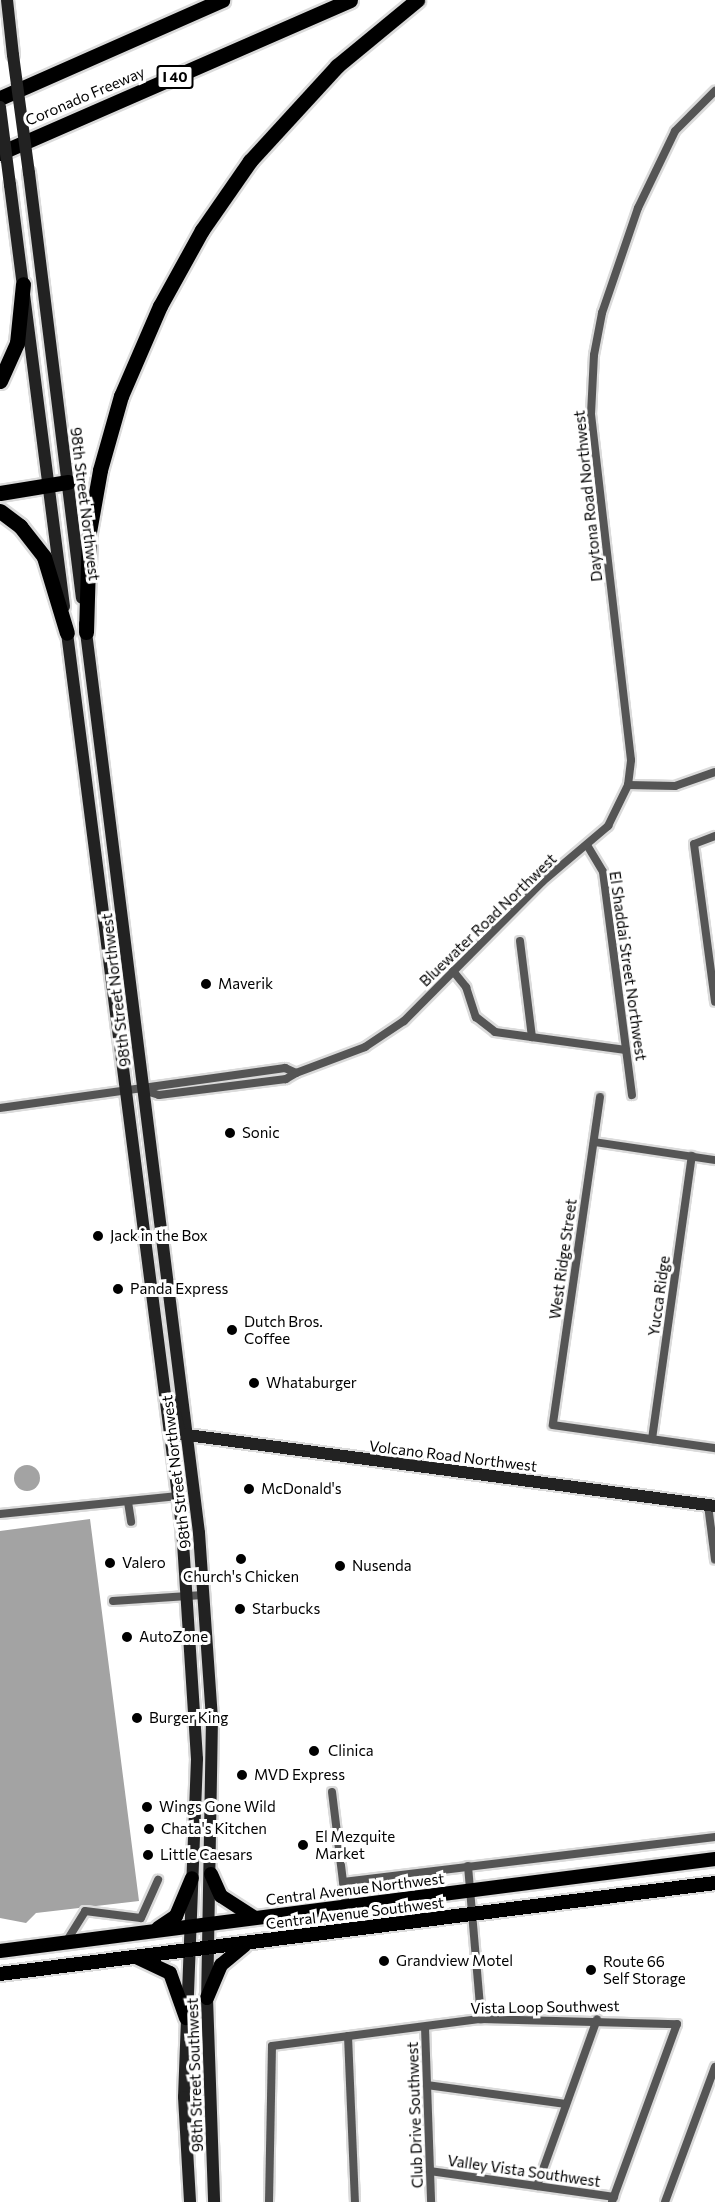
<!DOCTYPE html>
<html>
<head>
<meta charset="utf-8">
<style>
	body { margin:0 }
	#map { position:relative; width:715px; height:2202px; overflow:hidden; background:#fff; font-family:Commissioner,sans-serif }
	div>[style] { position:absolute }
	.water>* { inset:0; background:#a3a3a3 }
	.round { border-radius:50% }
	.roads { filter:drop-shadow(2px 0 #dbdbdb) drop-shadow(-2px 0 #dbdbdb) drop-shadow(0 2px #dbdbdb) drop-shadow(0 -2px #dbdbdb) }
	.street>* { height:8px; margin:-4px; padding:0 4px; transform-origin:4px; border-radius:4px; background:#555 }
	.secondary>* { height:12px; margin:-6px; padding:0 6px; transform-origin:6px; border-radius:6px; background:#222 }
	.primary>* { height:14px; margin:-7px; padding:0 7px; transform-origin:7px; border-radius:7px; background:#000 }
	.highway>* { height:15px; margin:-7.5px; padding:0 7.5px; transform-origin:7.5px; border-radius:7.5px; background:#000 }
	.secondary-bridge>* { height:12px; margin:-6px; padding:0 6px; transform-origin:6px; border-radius:6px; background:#222 }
	.dots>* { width:16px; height:16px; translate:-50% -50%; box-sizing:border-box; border:3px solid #fff; border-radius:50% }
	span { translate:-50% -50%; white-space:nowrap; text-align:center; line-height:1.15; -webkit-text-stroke:6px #fff; paint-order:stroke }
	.shield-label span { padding:2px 4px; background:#fff; border:2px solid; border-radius:4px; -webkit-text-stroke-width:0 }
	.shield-label { font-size:14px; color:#000; font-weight:700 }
	.street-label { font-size:15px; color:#000 }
	.poi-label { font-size:15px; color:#000 }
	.left { translate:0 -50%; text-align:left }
</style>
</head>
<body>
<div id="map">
	<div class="water">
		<i class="round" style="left:14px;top:1465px;width:26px;height:26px"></i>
		<i style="clip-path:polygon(90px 1519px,139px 1901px,36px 1913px,26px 1923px,0 1918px,0 1531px)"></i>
	</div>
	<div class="roads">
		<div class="street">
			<i style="left:628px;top:785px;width:25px;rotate:-83deg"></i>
			<i style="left:631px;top:760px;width:348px;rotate:-96.6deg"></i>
			<i style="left:591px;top:414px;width:59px;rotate:-87.1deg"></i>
			<i style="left:594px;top:355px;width:43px;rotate:-79.2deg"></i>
			<i style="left:602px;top:313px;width:111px;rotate:-71.1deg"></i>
			<i style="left:638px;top:208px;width:85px;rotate:-64.3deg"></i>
			<i style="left:675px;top:131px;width:57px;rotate:-45deg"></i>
			<i style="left:715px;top:836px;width:22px;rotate:159deg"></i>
			<i style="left:694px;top:844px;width:159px;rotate:82.4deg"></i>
			<i style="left:587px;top:845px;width:31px;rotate:59deg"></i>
			<i style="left:603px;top:872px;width:225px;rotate:82.6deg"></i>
			<i style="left:520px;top:941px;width:97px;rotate:82.9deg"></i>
			<i style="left:453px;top:971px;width:21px;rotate:51deg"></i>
			<i style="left:466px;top:987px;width:32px;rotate:72deg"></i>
			<i style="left:476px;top:1017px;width:24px;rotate:38deg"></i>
			<i style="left:495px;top:1032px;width:132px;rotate:7.8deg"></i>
			<i style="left:296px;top:1073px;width:74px;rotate:-20.6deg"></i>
			<i style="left:365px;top:1047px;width:47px;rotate:-33.7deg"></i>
			<i style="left:404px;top:1021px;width:196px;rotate:-45.2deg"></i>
			<i style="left:542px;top:882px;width:87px;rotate:-40.3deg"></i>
			<i style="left:608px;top:826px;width:46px;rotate:-64deg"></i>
			<i style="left:628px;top:785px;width:47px;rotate:1.2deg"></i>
			<i style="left:675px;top:786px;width:42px;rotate:-19.3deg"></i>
			<i style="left:600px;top:1097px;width:331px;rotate:98.2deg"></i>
			<i style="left:553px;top:1425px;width:164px;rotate:8.1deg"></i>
			<i style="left:0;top:1108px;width:288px;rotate:-8deg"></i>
			<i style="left:285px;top:1068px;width:12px;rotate:24deg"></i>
			<i style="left:296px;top:1073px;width:12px;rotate:149deg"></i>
			<i style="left:286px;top:1079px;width:128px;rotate:172.8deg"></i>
			<i style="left:159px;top:1095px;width:17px;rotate:-163deg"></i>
			<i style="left:594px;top:1142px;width:122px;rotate:8.5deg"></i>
			<i style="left:652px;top:1439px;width:286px;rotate:-82deg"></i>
			<i style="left:128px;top:1502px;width:20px;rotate:81deg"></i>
			<i style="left:708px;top:1505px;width:55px;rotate:82.7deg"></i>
			<i style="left:0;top:1514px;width:179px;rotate:-5.8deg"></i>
			<i style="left:178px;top:1496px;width:6px;rotate:72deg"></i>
			<i style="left:113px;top:1601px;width:90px;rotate:-3.8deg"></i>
			<i style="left:163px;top:1719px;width:49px;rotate:-1.2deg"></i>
			<i style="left:332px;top:1792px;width:115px;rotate:83deg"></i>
			<i style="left:468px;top:1866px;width:154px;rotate:85.1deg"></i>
			<i style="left:343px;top:1882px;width:375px;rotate:-6.9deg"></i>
			<i style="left:66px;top:1942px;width:36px;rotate:-58deg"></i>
			<i style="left:85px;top:1911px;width:56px;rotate:7.1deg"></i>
			<i style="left:141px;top:1918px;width:42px;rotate:-65.9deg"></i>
			<i style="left:425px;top:2027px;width:175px;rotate:88deg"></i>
			<i style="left:348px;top:2036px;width:166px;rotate:87.6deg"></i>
			<i style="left:427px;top:2085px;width:140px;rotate:7.8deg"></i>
			<i style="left:430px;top:2171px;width:186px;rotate:8deg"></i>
			<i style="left:537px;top:2186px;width:177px;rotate:-70.2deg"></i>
			<i style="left:269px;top:2202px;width:156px;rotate:-88.9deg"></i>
			<i style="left:272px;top:2046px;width:211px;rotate:-7.4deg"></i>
			<i style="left:481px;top:2019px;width:196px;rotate:1.5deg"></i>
			<i style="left:677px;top:2024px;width:189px;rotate:110.1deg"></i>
			<i style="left:665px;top:2202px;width:144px;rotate:-69.7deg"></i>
		</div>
		<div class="secondary">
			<i style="left:7px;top:0;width:55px;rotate:83.8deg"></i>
			<i style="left:29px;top:173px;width:428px;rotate:82.9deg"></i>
			<i style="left:10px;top:185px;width:425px;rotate:82.7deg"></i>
			<i style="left:85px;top:624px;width:916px;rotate:82.85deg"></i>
			<i style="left:199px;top:1533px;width:185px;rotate:86deg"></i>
			<i style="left:212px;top:1718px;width:280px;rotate:91deg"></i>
			<i style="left:207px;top:1998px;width:204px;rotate:88deg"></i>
			<i style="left:66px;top:625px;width:909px;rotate:82.67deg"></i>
			<i style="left:182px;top:1527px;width:232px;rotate:86.3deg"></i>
			<i style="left:197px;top:1759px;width:338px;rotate:92.2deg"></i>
			<i style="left:184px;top:2097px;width:105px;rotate:86.7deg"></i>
			<i style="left:172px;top:1401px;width:34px;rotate:76deg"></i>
			<i style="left:180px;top:1434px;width:540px;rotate:7.66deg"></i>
		</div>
		<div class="primary">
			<i style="left:211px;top:1874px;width:24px;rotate:66deg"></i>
			<i style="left:221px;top:1896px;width:38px;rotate:33deg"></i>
			<i style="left:158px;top:1928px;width:22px;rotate:-34deg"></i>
			<i style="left:176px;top:1916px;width:41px;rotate:-67.2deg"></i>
			<i style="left:0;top:1951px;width:721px;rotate:-7.33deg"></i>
			<i style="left:138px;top:1958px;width:35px;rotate:25deg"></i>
			<i style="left:170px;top:1973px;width:48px;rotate:70.4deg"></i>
			<i style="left:0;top:1974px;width:721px;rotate:-7.25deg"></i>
			<i style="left:207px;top:1998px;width:36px;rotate:-67deg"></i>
			<i style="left:221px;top:1965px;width:31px;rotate:-40deg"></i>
		</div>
		<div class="highway">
			<i style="left:0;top:98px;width:243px;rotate:-23.8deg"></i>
			<i style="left:0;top:153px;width:382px;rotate:-23.6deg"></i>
			<i style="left:0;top:381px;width:42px;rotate:-65.9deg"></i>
			<i style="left:17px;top:343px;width:59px;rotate:-84.2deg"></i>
			<i style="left:0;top:493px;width:69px;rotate:-9.2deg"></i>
			<i style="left:0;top:511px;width:25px;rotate:37deg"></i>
			<i style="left:20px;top:526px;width:39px;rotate:52deg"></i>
			<i style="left:44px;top:557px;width:79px;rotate:73.2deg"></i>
			<i style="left:86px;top:632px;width:100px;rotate:-88.3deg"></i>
			<i style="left:89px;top:532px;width:63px;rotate:-79.9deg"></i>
			<i style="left:100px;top:470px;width:77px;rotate:-74.2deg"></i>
			<i style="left:121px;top:396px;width:98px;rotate:-66.6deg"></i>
			<i style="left:160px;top:306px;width:87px;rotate:-61.1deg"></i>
			<i style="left:202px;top:230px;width:84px;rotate:-55.2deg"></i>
			<i style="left:250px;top:161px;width:129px;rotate:-47.5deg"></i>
			<i style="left:337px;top:66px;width:104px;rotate:-39.5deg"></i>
		</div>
	</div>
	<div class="secondary-bridge">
		<i style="left:13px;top:55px;width:119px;rotate:82.3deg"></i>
		<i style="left:0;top:107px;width:79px;rotate:82.7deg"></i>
	</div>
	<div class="dots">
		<i style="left:206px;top:984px;background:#000"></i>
		<i style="left:230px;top:1133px;background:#000"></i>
		<i style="left:98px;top:1236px;background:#000"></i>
		<i style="left:118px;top:1289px;background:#000"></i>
		<i style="left:232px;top:1330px;background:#000"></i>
		<i style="left:254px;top:1383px;background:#000"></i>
		<i style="left:249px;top:1489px;background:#000"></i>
		<i style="left:241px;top:1559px;background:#000"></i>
		<i style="left:110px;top:1563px;background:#000"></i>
		<i style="left:340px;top:1566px;background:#000"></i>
		<i style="left:240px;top:1609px;background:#000"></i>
		<i style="left:127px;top:1637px;background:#000"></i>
		<i style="left:137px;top:1718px;background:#000"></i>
		<i style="left:314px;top:1751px;background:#000"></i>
		<i style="left:242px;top:1775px;background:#000"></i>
		<i style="left:147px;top:1807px;background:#000"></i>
		<i style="left:149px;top:1829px;background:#000"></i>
		<i style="left:303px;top:1845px;background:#000"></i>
		<i style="left:148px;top:1855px;background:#000"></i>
		<i style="left:384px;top:1961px;background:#000"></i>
		<i style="left:591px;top:1970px;background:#000"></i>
	</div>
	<div class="shield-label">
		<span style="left:175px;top:77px">I 40</span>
	</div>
	<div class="street-label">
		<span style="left:85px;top:96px;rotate:-23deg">Coronado Freeway</span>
		<span style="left:588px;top:496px;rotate:-96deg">Daytona Road Northwest</span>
		<span style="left:85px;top:504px;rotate:83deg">98th Street Northwest</span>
		<span style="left:488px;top:920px;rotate:-44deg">Bluewater Road Northwest</span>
		<span style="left:628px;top:966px;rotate:82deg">El Shaddai Street Northwest</span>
		<span style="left:116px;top:990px;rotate:-97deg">98th Street Northwest</span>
		<span style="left:563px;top:1259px;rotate:-82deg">West Ridge Street</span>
		<span style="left:659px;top:1296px;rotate:-82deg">Yucca Ridge</span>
		<span style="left:453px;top:1456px;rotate:7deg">Volcano Road Northwest</span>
		<span style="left:176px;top:1472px;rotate:-97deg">98th Street Northwest</span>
		<span style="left:355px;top:1889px;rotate:-7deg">Central Avenue Northwest</span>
		<span style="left:355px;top:1913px;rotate:-7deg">Central Avenue Southwest</span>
		<span style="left:545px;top:2007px;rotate:-1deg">Vista Loop Southwest</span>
		<span style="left:195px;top:2075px;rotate:-92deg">98th Street Southwest</span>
		<span style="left:415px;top:2115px;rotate:-92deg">Club Drive Southwest</span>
		<span style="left:524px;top:2171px;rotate:8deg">Valley Vista Southwest</span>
	</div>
	<div class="poi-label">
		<span class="left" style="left:218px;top:984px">Maverik</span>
		<span class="left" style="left:242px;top:1133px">Sonic</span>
		<span class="left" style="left:110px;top:1236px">Jack in the Box</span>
		<span class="left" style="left:130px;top:1289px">Panda Express</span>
		<span class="left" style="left:244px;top:1330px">Dutch Bros.<br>Coffee</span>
		<span class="left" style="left:266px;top:1383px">Whataburger</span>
		<span class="left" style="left:261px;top:1489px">McDonald's</span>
		<span class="left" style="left:122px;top:1563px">Valero</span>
		<span class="left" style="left:352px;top:1566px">Nusenda</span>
		<span style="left:241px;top:1577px">Church's Chicken</span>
		<span class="left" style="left:252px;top:1609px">Starbucks</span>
		<span class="left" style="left:139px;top:1637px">AutoZone</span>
		<span class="left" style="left:149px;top:1718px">Burger King</span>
		<span class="left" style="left:328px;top:1751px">Clinica</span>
		<span class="left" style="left:254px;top:1775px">MVD Express</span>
		<span class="left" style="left:159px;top:1807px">Wings Gone Wild</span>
		<span class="left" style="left:161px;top:1829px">Chata's Kitchen</span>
		<span class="left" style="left:315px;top:1845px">El Mezquite<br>Market</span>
		<span class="left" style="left:160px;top:1855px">Little Caesars</span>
		<span class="left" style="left:396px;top:1961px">Grandview Motel</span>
		<span class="left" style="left:603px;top:1970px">Route 66<br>Self Storage</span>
	</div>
</div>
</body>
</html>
